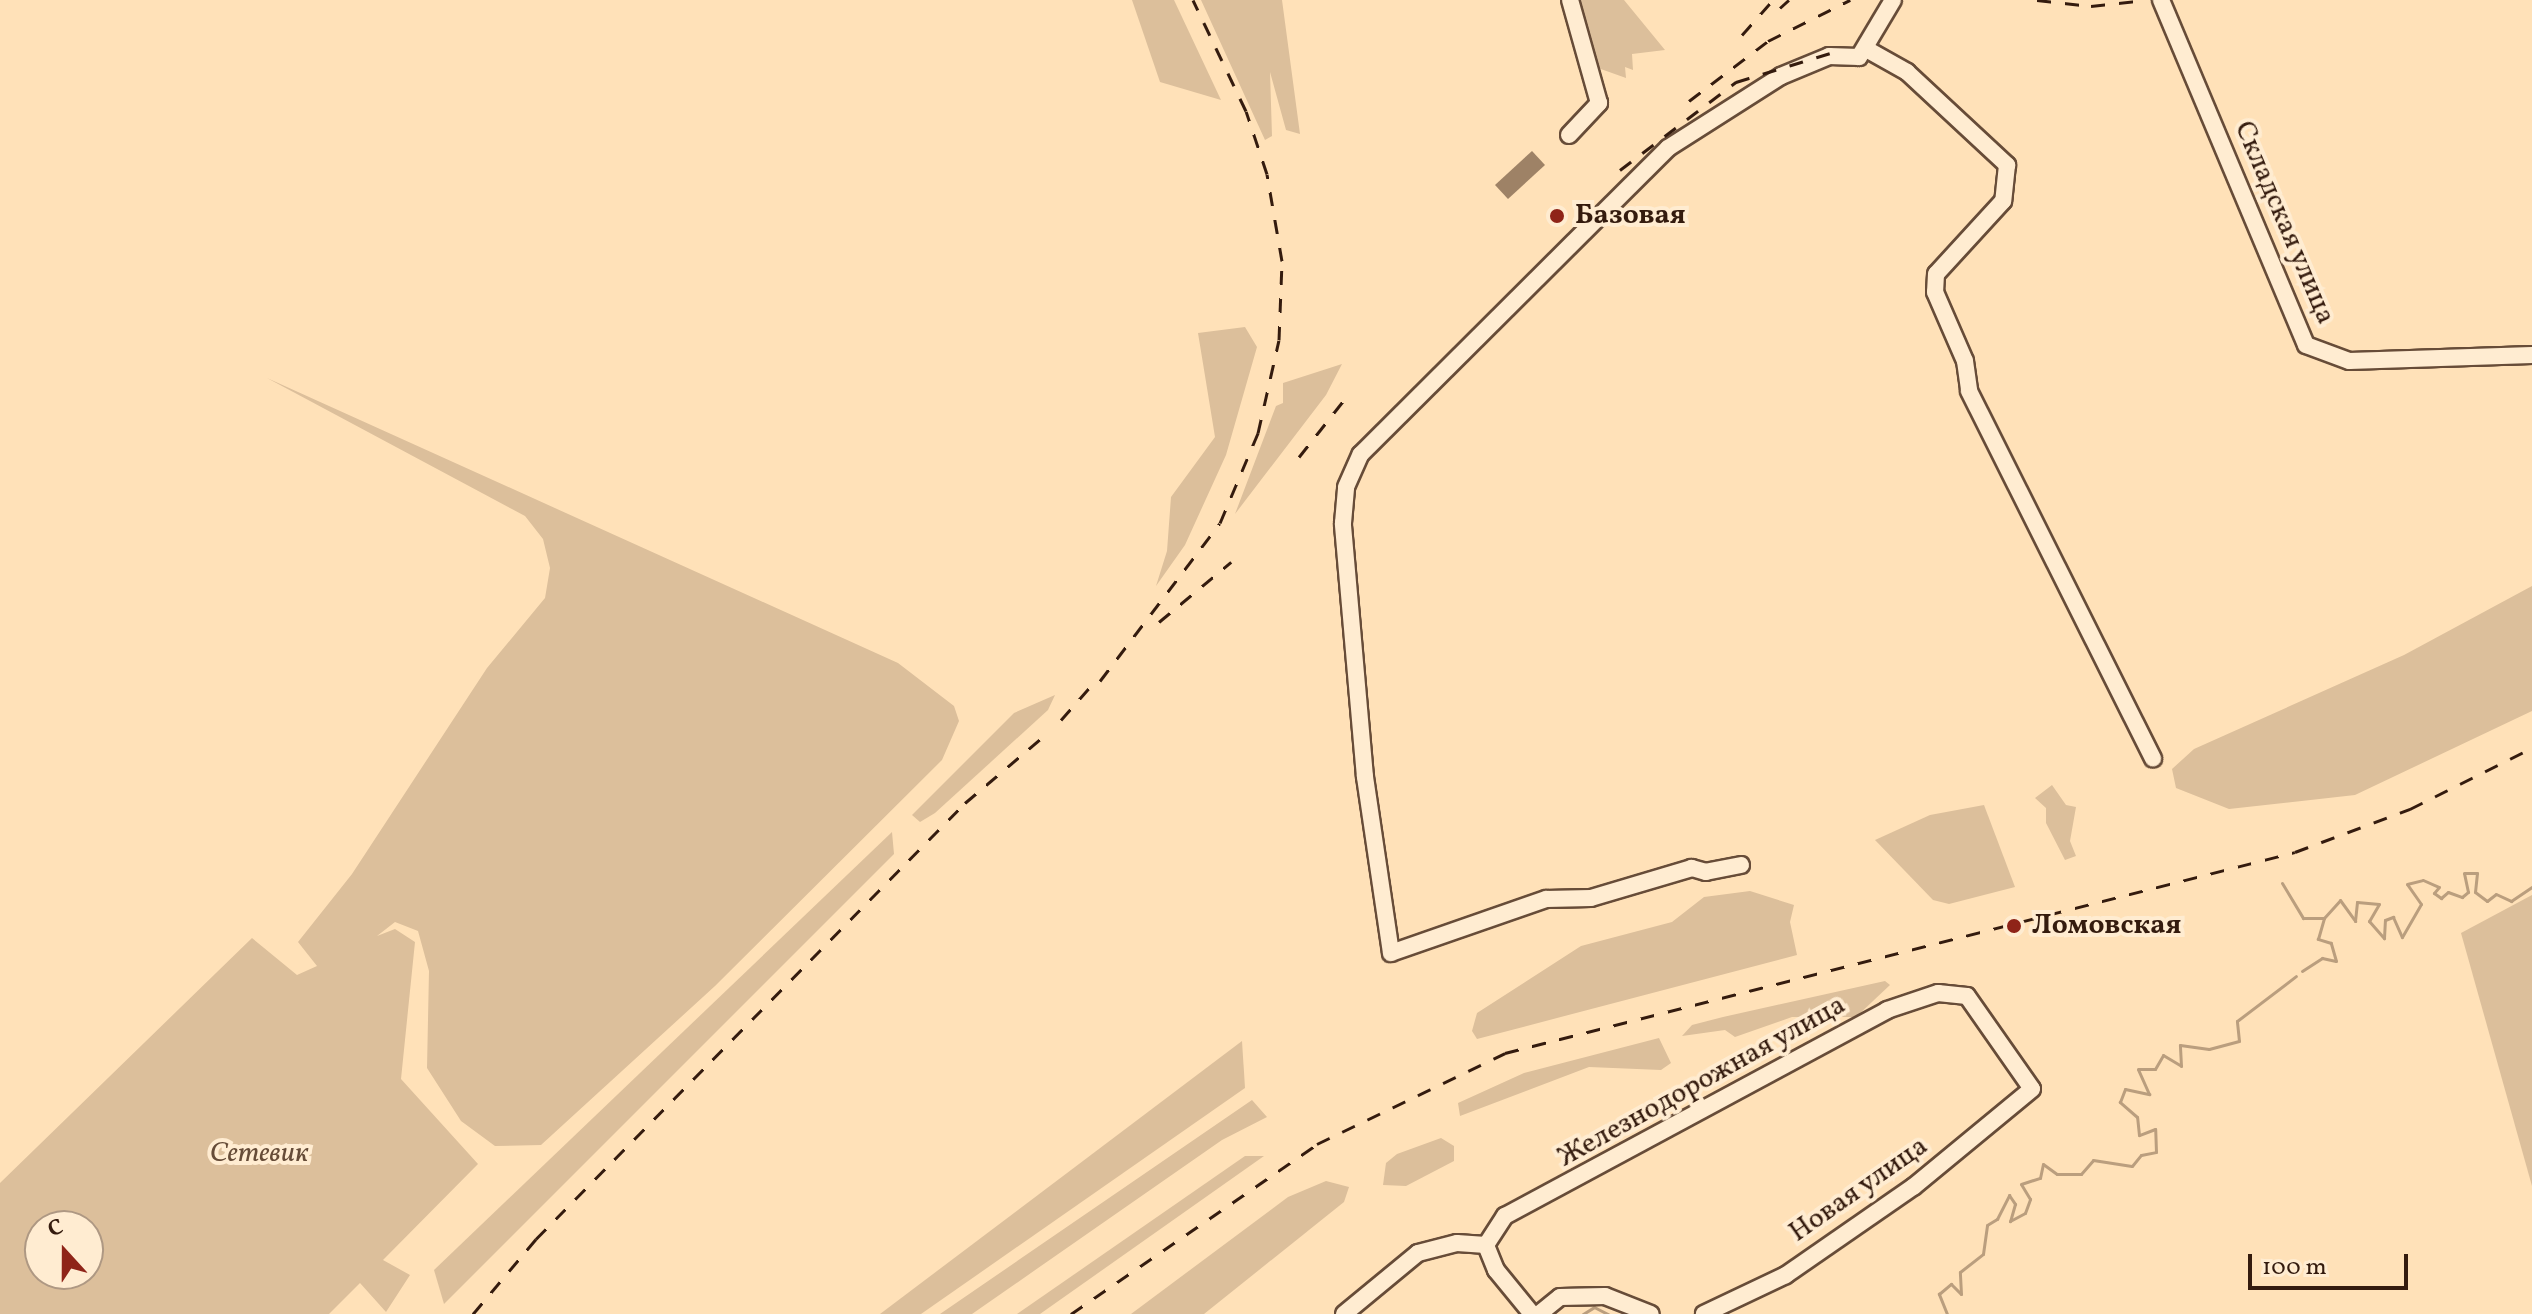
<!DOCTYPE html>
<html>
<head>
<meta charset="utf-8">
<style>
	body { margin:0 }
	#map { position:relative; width:2532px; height:1314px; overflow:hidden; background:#ffe1b8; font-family:Vollkorn,serif }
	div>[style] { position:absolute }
	.green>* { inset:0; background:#dcbf9b }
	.stream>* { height:3px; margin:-1.5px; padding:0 1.5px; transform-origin:1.5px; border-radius:1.5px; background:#ba9e7e }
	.building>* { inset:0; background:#9e8266 }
	.roads { filter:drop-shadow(2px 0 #674c38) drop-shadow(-2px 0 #674c38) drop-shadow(0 2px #674c38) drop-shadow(0 -2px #674c38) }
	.minor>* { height:16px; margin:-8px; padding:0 8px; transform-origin:8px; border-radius:8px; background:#ffecd1 }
	.rail>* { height:3px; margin-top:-1.5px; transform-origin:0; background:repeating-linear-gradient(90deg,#341b0e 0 14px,transparent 0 28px) }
	.dots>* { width:22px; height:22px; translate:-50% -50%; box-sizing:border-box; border:4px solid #ffecd1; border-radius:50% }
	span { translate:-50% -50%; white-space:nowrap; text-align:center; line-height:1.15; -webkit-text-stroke:8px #ffecd1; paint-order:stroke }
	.poi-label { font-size:28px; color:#341b0e; font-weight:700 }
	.left { translate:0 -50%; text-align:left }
	.street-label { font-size:28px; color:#341b0e }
	.park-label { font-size:28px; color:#664c38; font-style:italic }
	.north { position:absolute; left:24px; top:1210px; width:80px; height:80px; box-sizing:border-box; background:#ffecd1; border:2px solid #ae9883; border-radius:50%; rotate:339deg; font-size:22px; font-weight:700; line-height:32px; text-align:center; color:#341b0e }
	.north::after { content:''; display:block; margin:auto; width:28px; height:36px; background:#8f2418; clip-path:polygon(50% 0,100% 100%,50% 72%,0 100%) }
	.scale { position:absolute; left:2248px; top:1254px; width:160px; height:36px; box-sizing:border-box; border:4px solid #341b0e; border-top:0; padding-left:10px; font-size:24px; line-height:28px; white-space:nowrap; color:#341b0e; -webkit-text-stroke:6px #ffecd1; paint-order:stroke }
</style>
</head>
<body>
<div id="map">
	<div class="green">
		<i style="clip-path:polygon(1132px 0,1174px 0,1221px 100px,1160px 82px)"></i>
		<i style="clip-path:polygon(1201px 0,1282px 0,1300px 134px,1286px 130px,1270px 72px,1272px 136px,1265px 140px)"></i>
		<i style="clip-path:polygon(1577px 0,1624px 0,1665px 50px,1632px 54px,1633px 70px,1625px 67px,1626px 78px,1598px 68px)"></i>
		<i style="clip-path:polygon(1245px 327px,1257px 347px,1226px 455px,1185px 545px,1156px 586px,1167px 551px,1171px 497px,1215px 437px,1198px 333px)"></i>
		<i style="clip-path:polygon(1342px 364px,1326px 395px,1235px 514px,1276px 406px,1283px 403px,1283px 383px)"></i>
		<i style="clip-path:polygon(evenodd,267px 378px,898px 663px,954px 706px,959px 721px,942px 760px,715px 986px,541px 1145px,495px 1146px,461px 1121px,427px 1068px,429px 971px,418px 931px,395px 922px,377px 936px,395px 929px,415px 942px,401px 1079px,478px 1164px,383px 1260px,410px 1275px,386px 1312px,360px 1283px,329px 1314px,0 1314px,0 1183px,252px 938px,297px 975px,317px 966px,298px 942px,352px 874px,487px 668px,545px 598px,550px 568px,543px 539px,525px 516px,267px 378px,40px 1226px,88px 1226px,88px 1274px,40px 1274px,40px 1226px)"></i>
		<i style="clip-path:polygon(2532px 586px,2532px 711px,2355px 795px,2229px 809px,2176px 788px,2172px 769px,2194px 749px,2404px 655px)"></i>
		<i style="clip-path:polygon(1055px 695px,1048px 710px,935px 813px,920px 822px,912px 815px,1014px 713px)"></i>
		<i style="clip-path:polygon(2052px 785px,2066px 805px,2076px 807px,2070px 841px,2076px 856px,2065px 860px,2046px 823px,2046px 808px,2035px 798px)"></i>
		<i style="clip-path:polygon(1984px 805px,2015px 887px,1949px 904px,1933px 900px,1875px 840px,1930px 815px)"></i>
		<i style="clip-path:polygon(892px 832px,894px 854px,444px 1304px,434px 1270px)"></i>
		<i style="clip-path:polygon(1750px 891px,1794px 905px,1790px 922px,1797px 955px,1477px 1039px,1472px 1031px,1477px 1013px,1581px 946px,1672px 922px,1704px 897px)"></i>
		<i style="clip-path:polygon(2532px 895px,2532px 1186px,2461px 933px)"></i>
		<i style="clip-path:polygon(1885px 981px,1890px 985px,1856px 1017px,1792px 1017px,1735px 1037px,1725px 1030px,1682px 1036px,1692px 1025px,1723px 1017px)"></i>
		<i style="clip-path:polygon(1659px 1038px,1671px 1063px,1661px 1070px,1589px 1067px,1460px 1116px,1458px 1103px,1524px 1073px)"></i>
		<i style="clip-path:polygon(1242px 1041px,1245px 1088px,921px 1314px,880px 1314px)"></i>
		<i style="clip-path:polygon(1252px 1100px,1267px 1117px,1222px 1140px,972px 1314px,940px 1314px)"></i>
		<i style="clip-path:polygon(1441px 1138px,1454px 1146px,1454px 1161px,1406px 1186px,1383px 1185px,1386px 1163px,1397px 1154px)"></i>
		<i style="clip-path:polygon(1245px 1156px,1264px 1156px,1040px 1314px,1017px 1314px)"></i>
		<i style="clip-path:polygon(1326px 1181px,1349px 1187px,1344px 1202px,1204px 1314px,1131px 1314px,1288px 1197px)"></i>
	</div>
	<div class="stream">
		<i style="left:2282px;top:883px;width:41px;rotate:59deg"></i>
		<i style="left:2303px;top:918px;width:21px"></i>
		<i style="left:2302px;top:971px;width:24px;rotate:-33deg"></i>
		<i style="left:2322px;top:958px;width:14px;rotate:12deg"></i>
		<i style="left:2336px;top:961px;width:19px;rotate:-106deg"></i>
		<i style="left:2331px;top:943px;width:14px;rotate:-163deg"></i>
		<i style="left:2318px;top:939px;width:22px;rotate:-74deg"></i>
		<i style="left:2324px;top:918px;width:24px;rotate:-48deg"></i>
		<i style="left:2340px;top:900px;width:26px;rotate:54deg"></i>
		<i style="left:2355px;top:921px;width:19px;rotate:-84deg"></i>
		<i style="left:2357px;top:902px;width:22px;rotate:5deg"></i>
		<i style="left:2379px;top:904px;width:20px;rotate:120deg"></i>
		<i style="left:2369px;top:921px;width:23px;rotate:49deg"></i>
		<i style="left:2384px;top:938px;width:18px;rotate:-87deg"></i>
		<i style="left:2385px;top:920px;width:9px;rotate:-21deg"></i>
		<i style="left:2393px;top:917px;width:22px;rotate:66deg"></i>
		<i style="left:2402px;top:937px;width:38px;rotate:-60deg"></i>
		<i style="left:2421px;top:904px;width:24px;rotate:-125deg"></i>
		<i style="left:2407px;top:884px;width:16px;rotate:-14deg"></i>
		<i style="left:2423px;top:880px;width:17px;rotate:24deg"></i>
		<i style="left:2439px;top:887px;width:8px;rotate:130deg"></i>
		<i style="left:2434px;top:893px;width:9px;rotate:36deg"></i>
		<i style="left:2441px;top:898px;width:9px;rotate:-41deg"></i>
		<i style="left:2448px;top:892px;width:15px;rotate:20deg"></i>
		<i style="left:2462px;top:897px;width:8px;rotate:-40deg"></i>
		<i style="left:2468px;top:892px;width:19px;rotate:-102deg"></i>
		<i style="left:2464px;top:873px;width:13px"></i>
		<i style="left:2477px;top:873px;width:19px;rotate:96deg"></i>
		<i style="left:2475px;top:892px;width:15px;rotate:37deg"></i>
		<i style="left:2487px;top:901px;width:11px;rotate:-38deg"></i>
		<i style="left:2496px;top:894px;width:17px;rotate:25deg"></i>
		<i style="left:2511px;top:901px;width:25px;rotate:-34deg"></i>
		<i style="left:1583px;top:1314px;width:13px;rotate:-32deg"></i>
		<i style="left:1594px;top:1307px;width:16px;rotate:27deg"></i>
		<i style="left:1947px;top:1314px;width:22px;rotate:-112deg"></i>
		<i style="left:1939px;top:1294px;width:16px;rotate:-40deg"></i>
		<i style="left:1951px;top:1284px;width:14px;rotate:45deg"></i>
		<i style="left:1961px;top:1294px;width:22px;rotate:-93deg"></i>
		<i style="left:1960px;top:1272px;width:29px;rotate:-38deg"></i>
		<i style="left:1983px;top:1254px;width:29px;rotate:-82deg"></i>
		<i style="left:1987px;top:1225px;width:12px;rotate:-31deg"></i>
		<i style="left:1997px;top:1219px;width:27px;rotate:-63deg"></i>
		<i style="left:2009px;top:1195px;width:11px;rotate:56deg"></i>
		<i style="left:2015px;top:1204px;width:18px;rotate:106deg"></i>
		<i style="left:2010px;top:1221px;width:17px;rotate:-28deg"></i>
		<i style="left:2025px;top:1213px;width:15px;rotate:-70deg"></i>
		<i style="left:2030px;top:1199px;width:17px;rotate:-121deg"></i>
		<i style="left:2021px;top:1184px;width:20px;rotate:-18deg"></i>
		<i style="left:2040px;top:1178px;width:14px;rotate:-78deg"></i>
		<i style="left:2043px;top:1164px;width:17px;rotate:36deg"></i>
		<i style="left:2057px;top:1174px;width:24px"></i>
		<i style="left:2081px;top:1174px;width:18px;rotate:-49deg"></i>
		<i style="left:2093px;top:1160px;width:39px;rotate:9deg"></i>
		<i style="left:2132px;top:1166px;width:14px;rotate:-51deg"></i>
		<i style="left:2141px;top:1155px;width:15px;rotate:-11deg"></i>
		<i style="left:2156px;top:1152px;width:23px;rotate:-92deg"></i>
		<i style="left:2155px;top:1129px;width:17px;rotate:159deg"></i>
		<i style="left:2139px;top:1135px;width:18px;rotate:-96deg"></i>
		<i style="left:2137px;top:1117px;width:23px;rotate:-139deg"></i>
		<i style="left:2120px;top:1102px;width:14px;rotate:-69deg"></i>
		<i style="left:2125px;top:1089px;width:25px;rotate:12deg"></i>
		<i style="left:2149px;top:1094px;width:27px;rotate:-114deg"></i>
		<i style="left:2138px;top:1069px;width:17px"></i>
		<i style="left:2155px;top:1069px;width:16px;rotate:-60deg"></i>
		<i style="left:2163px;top:1055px;width:21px;rotate:31deg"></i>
		<i style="left:2181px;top:1066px;width:21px;rotate:-93deg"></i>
		<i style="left:2180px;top:1045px;width:29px;rotate:8deg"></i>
		<i style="left:2209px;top:1049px;width:31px;rotate:-15deg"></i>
		<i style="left:2239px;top:1041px;width:20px;rotate:-96deg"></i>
		<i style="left:2237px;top:1021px;width:74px;rotate:-37.3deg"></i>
	</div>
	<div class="building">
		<i style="clip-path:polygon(1532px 151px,1545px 165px,1508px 199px,1495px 185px)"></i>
	</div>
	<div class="roads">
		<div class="minor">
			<i style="left:2161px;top:0;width:374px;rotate:67.2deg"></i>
			<i style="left:2306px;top:345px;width:46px;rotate:20.4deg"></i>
			<i style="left:2349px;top:361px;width:183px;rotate:-1.9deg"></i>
			<i style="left:1868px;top:50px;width:45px;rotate:29.4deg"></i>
			<i style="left:1907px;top:72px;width:137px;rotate:42.9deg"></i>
			<i style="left:2007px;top:165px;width:36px;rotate:96deg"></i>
			<i style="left:2003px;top:201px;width:99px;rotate:132.5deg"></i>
			<i style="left:1936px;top:274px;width:18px;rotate:93deg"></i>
			<i style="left:1935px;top:292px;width:75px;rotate:66.5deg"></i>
			<i style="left:1965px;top:361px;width:30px;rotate:82deg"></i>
			<i style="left:1969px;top:391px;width:411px;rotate:63.4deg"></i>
			<i style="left:1569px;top:135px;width:44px;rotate:-46.8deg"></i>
			<i style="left:1599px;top:103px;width:107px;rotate:-105.7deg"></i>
			<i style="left:1741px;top:865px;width:36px;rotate:169deg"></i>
			<i style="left:1706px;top:872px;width:15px;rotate:-164deg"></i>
			<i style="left:1692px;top:868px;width:105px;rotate:163.5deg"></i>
			<i style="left:1591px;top:898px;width:45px;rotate:178.7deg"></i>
			<i style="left:1546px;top:899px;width:164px;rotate:160.8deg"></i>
			<i style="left:1391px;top:953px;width:178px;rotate:-98.4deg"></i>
			<i style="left:1365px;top:777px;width:255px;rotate:-95deg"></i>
			<i style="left:1343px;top:523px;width:36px;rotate:-85deg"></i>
			<i style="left:1346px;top:487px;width:36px;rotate:-66deg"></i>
			<i style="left:1361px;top:454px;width:433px;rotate:-44.9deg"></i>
			<i style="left:1668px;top:148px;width:134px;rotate:-32.5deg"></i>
			<i style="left:1781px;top:76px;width:52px;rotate:-22.6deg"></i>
			<i style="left:1829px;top:56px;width:30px;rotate:2deg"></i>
			<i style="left:1859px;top:57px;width:66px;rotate:-59.2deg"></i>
			<i style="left:1344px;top:1314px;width:96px;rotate:-39.5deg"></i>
			<i style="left:1418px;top:1253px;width:40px;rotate:-14.4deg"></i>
			<i style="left:1457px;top:1243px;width:29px;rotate:4deg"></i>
			<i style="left:1532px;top:1314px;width:57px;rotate:-129.3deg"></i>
			<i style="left:1496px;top:1270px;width:27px;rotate:-112deg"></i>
			<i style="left:1486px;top:1245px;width:35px;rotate:-57deg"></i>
			<i style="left:1505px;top:1216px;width:434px;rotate:-28.3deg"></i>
			<i style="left:1887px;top:1010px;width:54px;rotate:-18.4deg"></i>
			<i style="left:1938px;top:993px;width:29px;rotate:6deg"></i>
			<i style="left:1967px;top:996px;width:113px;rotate:55deg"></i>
			<i style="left:2032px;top:1089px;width:154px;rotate:140.5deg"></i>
			<i style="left:1913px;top:1187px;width:155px;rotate:145.3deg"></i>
			<i style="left:1786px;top:1275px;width:91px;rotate:154.6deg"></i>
			<i style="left:1539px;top:1314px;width:27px;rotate:-39deg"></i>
			<i style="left:1560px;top:1297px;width:45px;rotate:-1.3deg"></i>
			<i style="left:1605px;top:1296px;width:49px;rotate:21.4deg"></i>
		</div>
	</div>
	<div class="rail">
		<i style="left:2037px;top:0;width:54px;rotate:6.3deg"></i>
		<i style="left:2091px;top:6px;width:55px;rotate:-6.2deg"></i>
		<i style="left:1780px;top:8px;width:12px;rotate:-42deg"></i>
		<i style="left:1742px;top:35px;width:47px;rotate:-48.5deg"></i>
		<i style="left:1689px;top:101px;width:99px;rotate:-37.2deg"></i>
		<i style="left:1768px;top:41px;width:92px;rotate:-26.6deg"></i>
		<i style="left:1620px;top:170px;width:146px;rotate:-37.2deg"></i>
		<i style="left:1736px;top:82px;width:109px;rotate:-17.1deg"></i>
		<i style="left:1299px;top:457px;width:79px;rotate:-51.7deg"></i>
		<i style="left:1159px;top:622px;width:94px;rotate:-39.8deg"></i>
		<i style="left:1100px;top:681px;width:198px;rotate:-52.8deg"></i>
		<i style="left:1220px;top:523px;width:98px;rotate:-67.1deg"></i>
		<i style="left:1258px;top:433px;width:95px;rotate:-77.3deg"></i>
		<i style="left:1279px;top:340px;width:79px;rotate:-87.8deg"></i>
		<i style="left:1282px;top:261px;width:88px;rotate:-99.8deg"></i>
		<i style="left:1267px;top:174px;width:66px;rotate:-108.4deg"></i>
		<i style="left:1246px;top:111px;width:123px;rotate:-115.5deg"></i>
		<i style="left:1061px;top:720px;width:55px;rotate:-48.7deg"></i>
		<i style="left:473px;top:1314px;width:98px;rotate:-50deg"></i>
		<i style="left:536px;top:1239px;width:612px;rotate:-45.46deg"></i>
		<i style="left:965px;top:803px;width:111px;rotate:-40.3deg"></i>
		<i style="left:1071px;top:1314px;width:299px;rotate:-34.6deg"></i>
		<i style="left:1317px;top:1144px;width:209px;rotate:-25.8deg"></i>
		<i style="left:1505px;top:1053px;width:815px;rotate:-14.27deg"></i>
		<i style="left:2295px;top:852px;width:123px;rotate:-20.5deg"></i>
		<i style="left:2410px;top:809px;width:136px;rotate:-26.6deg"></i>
	</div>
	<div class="dots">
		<i style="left:1557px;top:216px;background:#8f2418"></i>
		<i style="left:2014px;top:926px;background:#8f2418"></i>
	</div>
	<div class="poi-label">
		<span class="left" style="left:1575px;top:216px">Базовая</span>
		<span class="left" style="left:2032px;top:926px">Ломовская</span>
	</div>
	<div class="street-label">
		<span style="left:2284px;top:223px;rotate:67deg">Складская улица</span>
		<span style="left:1702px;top:1082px;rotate:-29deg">Железнодорожная улица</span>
		<span style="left:1859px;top:1190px;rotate:-35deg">Новая улица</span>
	</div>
	<div class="park-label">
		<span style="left:259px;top:1154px">Сетевик</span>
	</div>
	<div class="north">С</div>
	<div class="scale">100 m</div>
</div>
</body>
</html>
